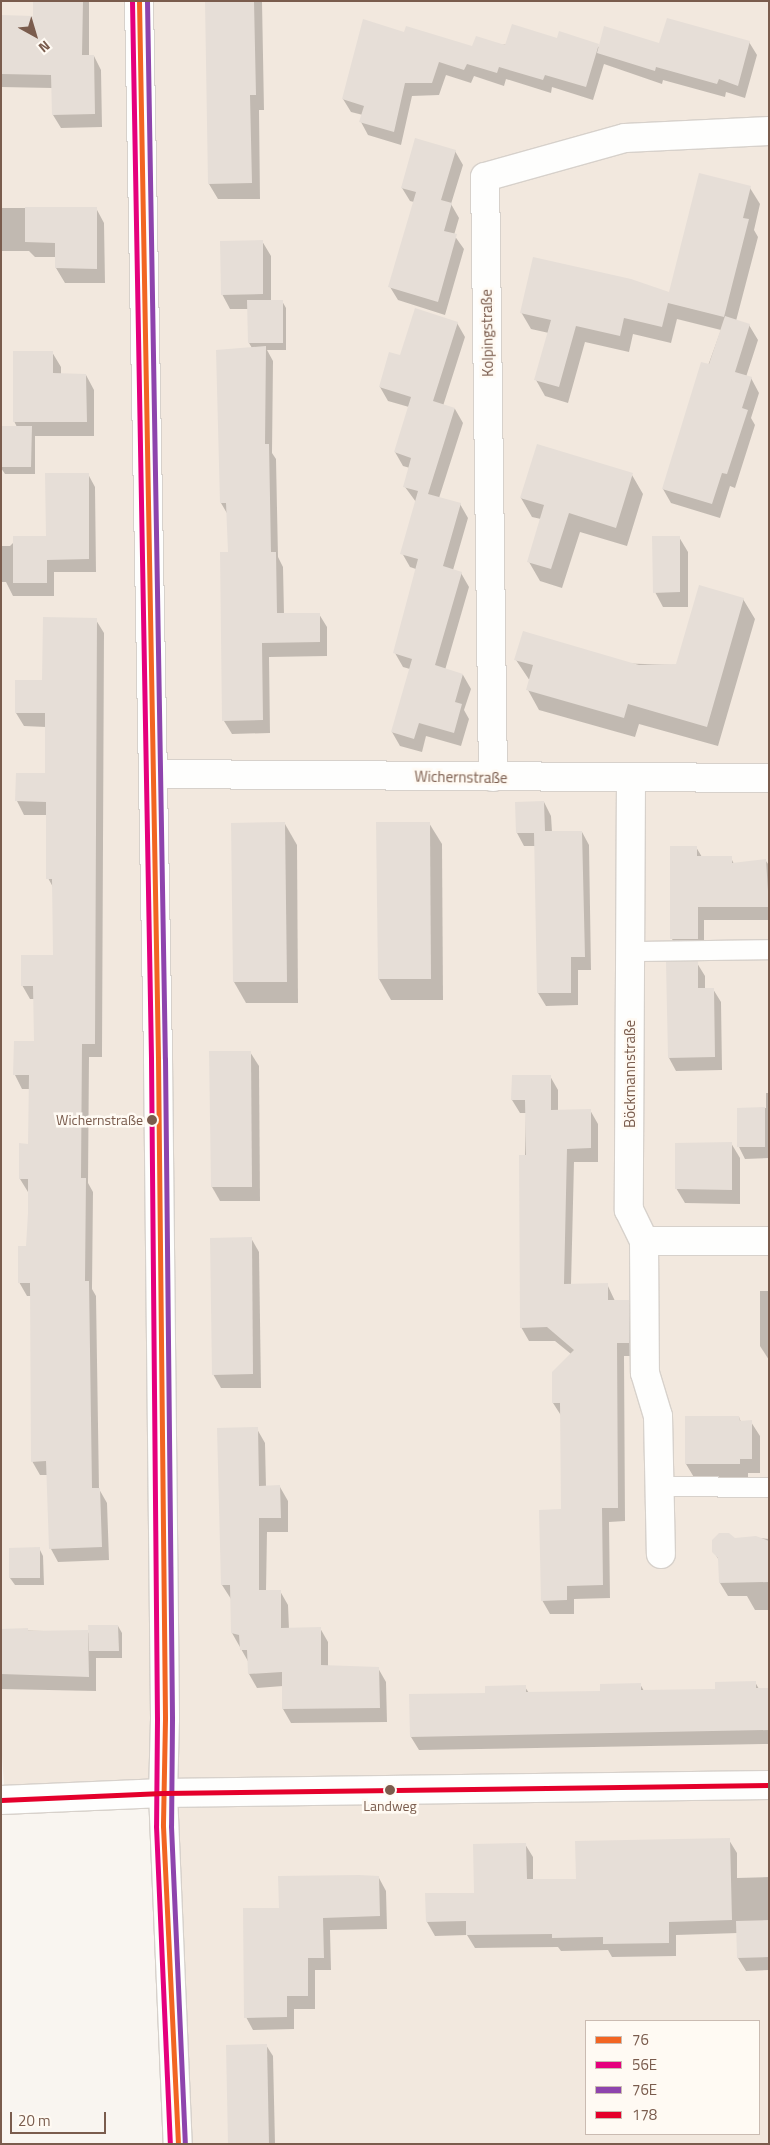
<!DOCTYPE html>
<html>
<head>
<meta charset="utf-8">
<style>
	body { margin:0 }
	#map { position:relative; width:770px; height:2145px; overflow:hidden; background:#f9f5f0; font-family:"Titillium Web",sans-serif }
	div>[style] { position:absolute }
	.residential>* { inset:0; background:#f2e8de }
	.shadow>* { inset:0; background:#0003 }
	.building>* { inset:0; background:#e6ded7 }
	.roads { filter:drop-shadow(1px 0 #d7d1cb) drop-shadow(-1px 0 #d7d1cb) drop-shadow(0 1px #d7d1cb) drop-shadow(0 -1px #d7d1cb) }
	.service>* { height:19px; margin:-9.5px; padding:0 9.5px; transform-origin:9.5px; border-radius:9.5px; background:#fefefd }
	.minor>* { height:28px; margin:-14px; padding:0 14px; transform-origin:14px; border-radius:14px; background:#fefefd }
	.tertiary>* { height:28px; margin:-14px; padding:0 14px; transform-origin:14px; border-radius:14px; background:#fefefd }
	.secondary>* { height:28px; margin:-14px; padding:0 14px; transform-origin:14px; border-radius:14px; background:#fefefd }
	.bus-1>* { height:5px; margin:-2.5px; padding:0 2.5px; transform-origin:2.5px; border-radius:2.5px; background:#f26522 }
	.bus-2>* { height:5px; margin:-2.5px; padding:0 2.5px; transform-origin:2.5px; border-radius:2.5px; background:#e5007d }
	.bus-3>* { height:5px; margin:-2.5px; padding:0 2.5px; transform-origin:2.5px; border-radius:2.5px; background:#8e44ad }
	.bus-4>* { height:5px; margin:-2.5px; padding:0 2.5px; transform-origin:2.5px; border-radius:2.5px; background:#e4002b }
	.dots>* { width:14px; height:14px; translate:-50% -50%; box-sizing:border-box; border:2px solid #fffaf3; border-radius:50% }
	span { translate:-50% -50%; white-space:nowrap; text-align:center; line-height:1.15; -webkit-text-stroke:5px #fffaf3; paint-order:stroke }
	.bus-label { font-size:14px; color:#7a5c4d }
	.right { translate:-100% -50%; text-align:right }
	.street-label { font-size:15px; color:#7a5c4d }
	.frame { position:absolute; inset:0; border:2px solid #7a5c4d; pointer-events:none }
	.legend { position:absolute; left:585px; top:2020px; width:175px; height:115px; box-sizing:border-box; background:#fffaf3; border:1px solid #cabbb1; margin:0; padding:6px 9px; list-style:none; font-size:15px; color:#7a5c4d }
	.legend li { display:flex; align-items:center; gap:10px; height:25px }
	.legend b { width:25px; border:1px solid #cabbb1 }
	.north { position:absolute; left:10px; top:10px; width:50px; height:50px; -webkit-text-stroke:4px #fffaf3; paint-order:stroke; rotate:141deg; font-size:14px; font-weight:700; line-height:20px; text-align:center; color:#7a5c4d }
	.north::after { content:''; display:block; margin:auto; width:18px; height:22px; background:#7a5c4d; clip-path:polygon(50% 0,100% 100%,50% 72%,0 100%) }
	.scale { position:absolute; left:10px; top:2112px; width:96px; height:22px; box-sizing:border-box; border:2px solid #7a5c4d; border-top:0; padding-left:6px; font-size:15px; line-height:18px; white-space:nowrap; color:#7a5c4d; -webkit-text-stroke:4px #fffaf3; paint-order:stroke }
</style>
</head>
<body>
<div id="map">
	<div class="residential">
		<i style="clip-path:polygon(evenodd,1px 1px,769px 1px,769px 2144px,178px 2144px,163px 1794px,5px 1801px,1px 1740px,1px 1px,586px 2021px,759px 2021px,759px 2134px,586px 2134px,586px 2021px)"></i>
	</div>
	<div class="shadow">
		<i style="clip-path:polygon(34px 1px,89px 1px,89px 57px,94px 56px,101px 70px,102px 127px,61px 128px,53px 115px,52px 88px,1px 87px,1px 17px,34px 17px)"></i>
		<i style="clip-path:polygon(207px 1px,262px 1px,264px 110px,259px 110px,260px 199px,218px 199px,209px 184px)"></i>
		<i style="clip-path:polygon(405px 34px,473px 48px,558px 39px,600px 47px,749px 42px,757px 55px,745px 98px,726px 92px,725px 97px,663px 80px,662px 84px,604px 64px,593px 100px,552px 87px,551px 93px,506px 79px,504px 86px,474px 76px,471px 83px,446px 75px,439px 95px,412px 96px,401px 145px,368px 135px,361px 122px,363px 115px,351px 112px,343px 99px)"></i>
		<i style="clip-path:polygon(455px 151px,463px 165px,451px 204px,459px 218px,454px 235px,464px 249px,445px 315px,398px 300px,390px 287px,414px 202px,410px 201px,402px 188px)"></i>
		<i style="clip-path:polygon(750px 188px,760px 204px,754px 230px,758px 237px,736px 321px,749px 325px,758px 340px,746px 377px,751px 378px,759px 393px,751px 418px,755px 425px,735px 488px,730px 486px,720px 518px,671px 503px,663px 489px,721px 330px,677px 319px,671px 343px,633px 334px,629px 352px,585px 342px,568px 403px,545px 396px,536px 380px,549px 333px,531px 329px,521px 312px,669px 294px)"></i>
		<i style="clip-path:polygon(1px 208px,96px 208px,104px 223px,105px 283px,65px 283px,56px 268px,56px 257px,35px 257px,29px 251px,1px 251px)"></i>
		<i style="clip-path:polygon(262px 241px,271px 256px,271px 301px,282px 301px,286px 308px,286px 350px,267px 350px,273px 361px,272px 453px,276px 459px,278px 557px,283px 567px,284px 614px,319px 614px,327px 627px,327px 656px,269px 657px,270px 733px,232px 734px,224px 721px,229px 554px,228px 515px,221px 503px,252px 348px,249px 343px,249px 309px,230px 309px,222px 294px)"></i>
		<i style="clip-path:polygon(457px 323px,465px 337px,443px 406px,455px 409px,463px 423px,439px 498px,460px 504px,468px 518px,453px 570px,461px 573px,469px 587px,445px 670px,463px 675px,471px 689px,464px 710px,469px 719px,461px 746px,426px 736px,422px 752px,400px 746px,392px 732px,410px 669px,403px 667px,395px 653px,416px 569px,410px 567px,402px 553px,416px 502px,405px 487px,410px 468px,403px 466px,395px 452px,409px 407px,388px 401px,380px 387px,401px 356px)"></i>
		<i style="clip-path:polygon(52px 352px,61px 367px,61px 375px,86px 375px,94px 390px,94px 436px,35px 436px,35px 474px,5px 474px,1px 468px,1px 427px,17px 427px,14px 421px)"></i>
		<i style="clip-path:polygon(88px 474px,95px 487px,96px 572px,54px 572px,54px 596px,13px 596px,6px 582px,1px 582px,1px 546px,10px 546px,18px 538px,47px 537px)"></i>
		<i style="clip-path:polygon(632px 475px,643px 494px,627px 546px,580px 532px,562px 588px,540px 581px,529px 562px,541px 519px,532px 517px,521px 498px)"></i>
		<i style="clip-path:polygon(679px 537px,688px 552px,688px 607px,663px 607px,655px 592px)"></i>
		<i style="clip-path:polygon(743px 599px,755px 619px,718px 746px,639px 724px,635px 737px,539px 710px,528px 690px,530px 681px,516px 660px,677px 665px)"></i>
		<i style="clip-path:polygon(96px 620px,104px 633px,102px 1057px,89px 1057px,88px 1183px,93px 1192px,92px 1289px,96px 1296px,99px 1489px,107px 1503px,109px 1560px,58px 1562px,51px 1549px,48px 1475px,40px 1475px,32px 1461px,32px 1296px,27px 1296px,19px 1282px,27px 1247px,29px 1213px,28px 1192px,20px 1179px,30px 1145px,30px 1089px,22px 1089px,15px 1075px,15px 1042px,35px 1042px,35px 999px,30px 999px,22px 985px,54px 956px,54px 889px,48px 878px,48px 815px,24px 815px,17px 801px,17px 774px,46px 774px,46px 727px,24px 726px,16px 713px)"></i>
		<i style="clip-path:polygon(544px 802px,551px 816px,552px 832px,582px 832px,589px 845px,591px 970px,578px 970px,578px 1005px,546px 1006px,538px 993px,536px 846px,524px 846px,517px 833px)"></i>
		<i style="clip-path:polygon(429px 823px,442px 844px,443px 1000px,391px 1000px,379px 979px)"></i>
		<i style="clip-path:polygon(285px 824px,297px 845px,298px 1003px,246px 1003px,234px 982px)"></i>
		<i style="clip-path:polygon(696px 847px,702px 857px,731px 858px,734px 864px,765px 860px,769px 865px,769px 920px,704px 920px,704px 951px,679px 952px,672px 939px)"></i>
		<i style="clip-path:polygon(697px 963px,705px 976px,705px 989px,713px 989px,721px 1002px,722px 1070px,676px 1071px,669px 1058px)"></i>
		<i style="clip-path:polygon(250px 1052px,259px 1066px,260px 1201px,220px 1201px,212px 1187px)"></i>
		<i style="clip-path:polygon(550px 1076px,558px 1090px,558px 1111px,590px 1110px,598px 1124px,598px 1162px,574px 1162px,571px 1285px,607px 1284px,615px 1301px,628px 1301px,636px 1314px,636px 1356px,624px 1356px,625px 1521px,609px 1522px,610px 1598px,574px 1599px,574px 1614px,550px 1614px,542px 1600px,562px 1510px,562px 1417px,553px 1403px,571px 1354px,555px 1341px,529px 1341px,521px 1327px,526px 1113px,520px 1113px,512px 1100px)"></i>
		<i style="clip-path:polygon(766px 1093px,769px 1093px,769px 1158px,745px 1159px,739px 1147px,738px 1109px,766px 1108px)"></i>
		<i style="clip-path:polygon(731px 1143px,740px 1158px,740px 1204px,685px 1203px,676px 1188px)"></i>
		<i style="clip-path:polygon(251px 1238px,259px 1252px,261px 1388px,221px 1388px,213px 1374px)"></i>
		<i style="clip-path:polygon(760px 1291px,769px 1291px,769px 1360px,760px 1346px)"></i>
		<i style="clip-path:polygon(739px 1417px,741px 1422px,751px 1422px,760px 1436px,760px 1473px,748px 1473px,748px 1478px,695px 1479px,686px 1464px)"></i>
		<i style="clip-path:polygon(257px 1429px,265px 1443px,266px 1487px,280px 1487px,288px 1501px,288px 1532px,267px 1532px,266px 1591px,280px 1591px,288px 1605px,289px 1629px,320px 1628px,328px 1642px,328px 1667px,378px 1668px,386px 1682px,387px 1722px,291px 1723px,283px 1709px,283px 1686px,257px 1688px,249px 1674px,249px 1663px,232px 1633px,231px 1599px,222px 1585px)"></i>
		<i style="clip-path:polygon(751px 1537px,769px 1539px,769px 1610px,755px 1610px,747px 1596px,728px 1596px,720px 1583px,720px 1562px,714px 1552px,734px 1540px)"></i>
		<i style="clip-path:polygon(39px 1548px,43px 1556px,44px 1585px,15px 1585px,10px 1578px)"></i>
		<i style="clip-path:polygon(118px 1626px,122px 1633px,122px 1658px,96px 1658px,96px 1691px,1px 1689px,1px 1630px,88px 1632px,90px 1635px)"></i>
		<i style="clip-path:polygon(755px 1682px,759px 1689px,769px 1689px,769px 1744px,419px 1750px,411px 1737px,486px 1694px,525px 1687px,529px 1693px,601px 1692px,640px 1684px,644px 1691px,717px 1690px)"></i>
		<i style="clip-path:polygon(729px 1840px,737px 1853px,737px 1878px,769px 1877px,769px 1970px,746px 1971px,738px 1958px,738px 1933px,676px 1935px,676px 1956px,612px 1957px,608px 1950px,561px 1951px,558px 1947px,475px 1948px,467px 1935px,435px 1936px,427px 1922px,426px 1895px,475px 1894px,525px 1844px,533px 1857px,533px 1881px,577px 1880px)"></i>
		<i style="clip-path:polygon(379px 1878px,386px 1891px,387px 1929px,330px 1930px,331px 1970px,315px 1970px,315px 2009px,294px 2009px,294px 2029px,253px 2030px,246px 2017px,280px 1909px)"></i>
		<i style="clip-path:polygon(266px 2045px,273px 2056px,275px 2144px,230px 2144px)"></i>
	</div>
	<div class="building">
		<i style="clip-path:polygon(33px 1px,83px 1px,82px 55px,94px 55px,95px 114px,52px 115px,51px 75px,1px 74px,1px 15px,33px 16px)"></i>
		<i style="clip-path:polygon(205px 1px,254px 1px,256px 95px,250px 95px,252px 183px,208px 184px)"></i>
		<i style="clip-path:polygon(667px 18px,750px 41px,738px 86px,719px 79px,717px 84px,656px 67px,655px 71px,597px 53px,604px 26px,659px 43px)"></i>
		<i style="clip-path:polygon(363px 19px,404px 32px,406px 26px,472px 46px,476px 36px,505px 45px,512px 24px,557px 38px,559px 31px,599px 44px,586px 87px,545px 75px,543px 80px,499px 67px,497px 73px,467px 64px,464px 70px,439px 62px,432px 83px,405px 83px,394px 132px,359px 122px,364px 106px,342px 99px)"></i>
		<i style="clip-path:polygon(415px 138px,456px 150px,441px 200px,452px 203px,444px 231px,457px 234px,438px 302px,388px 287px,416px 192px,401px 188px)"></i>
		<i style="clip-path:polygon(699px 173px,751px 186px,743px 218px,749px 219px,724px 317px,668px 303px,662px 327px,624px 318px,620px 336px,576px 326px,559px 387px,534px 380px,551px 320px,520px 313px,533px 257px,631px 279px,669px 292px)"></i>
		<i style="clip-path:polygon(25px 207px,97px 207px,97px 269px,55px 268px,55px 243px,25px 242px)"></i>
		<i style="clip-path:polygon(263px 240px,263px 294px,221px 295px,220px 241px)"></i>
		<i style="clip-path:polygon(247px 300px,283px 300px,283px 343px,248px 343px)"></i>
		<i style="clip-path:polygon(415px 308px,458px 322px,433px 401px,455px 408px,428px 494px,461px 503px,443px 566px,462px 572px,435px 665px,463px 674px,455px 702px,462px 704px,454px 733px,419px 723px,414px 739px,391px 732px,412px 659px,393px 653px,418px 559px,400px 554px,418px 491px,403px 487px,411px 458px,394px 452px,411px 397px,379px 387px,389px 352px,400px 355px)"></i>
		<i style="clip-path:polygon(725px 316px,750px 324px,735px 372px,752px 377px,742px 408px,748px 410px,727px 474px,722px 473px,712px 504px,662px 489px,701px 362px,709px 364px)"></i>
		<i style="clip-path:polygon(266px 346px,265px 444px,269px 444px,271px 552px,276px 552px,277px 613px,320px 613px,320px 642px,262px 643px,263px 720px,222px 721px,220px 552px,228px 552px,226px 503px,220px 503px,216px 350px)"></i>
		<i style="clip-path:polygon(13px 351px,53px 351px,53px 373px,86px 374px,87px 422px,13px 422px)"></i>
		<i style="clip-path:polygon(1px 426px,32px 426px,31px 467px,1px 467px)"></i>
		<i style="clip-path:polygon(537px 444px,633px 473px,616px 528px,569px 513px,551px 569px,527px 562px,544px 505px,520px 498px)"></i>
		<i style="clip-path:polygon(45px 473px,89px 473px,89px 559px,47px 560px,47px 583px,13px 583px,13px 536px,46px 536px)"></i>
		<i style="clip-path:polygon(652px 536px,680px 536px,680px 592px,653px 593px)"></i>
		<i style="clip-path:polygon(699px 585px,744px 598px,707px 727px,628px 704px,624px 718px,526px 690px,533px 665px,514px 660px,523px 631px,639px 665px,676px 664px)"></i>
		<i style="clip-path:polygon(43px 617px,97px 618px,95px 1044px,82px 1044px,81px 1178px,86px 1178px,85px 1281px,89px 1281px,92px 1488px,100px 1488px,102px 1547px,49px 1549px,46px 1461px,31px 1462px,30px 1283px,18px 1283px,18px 1246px,26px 1246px,28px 1213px,28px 1179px,19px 1179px,19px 1143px,28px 1144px,29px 1075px,13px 1075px,14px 1041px,34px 1041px,33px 986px,21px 986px,21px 955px,53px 955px,52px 879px,46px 879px,46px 802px,15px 801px,16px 773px,45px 773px,45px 713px,15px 713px,15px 680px,42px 680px)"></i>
		<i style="clip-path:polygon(544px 801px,545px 831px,582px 831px,585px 957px,571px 957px,571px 993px,537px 993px,534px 833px,516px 833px,515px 802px)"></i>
		<i style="clip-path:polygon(285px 822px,287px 982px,233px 982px,231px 823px)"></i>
		<i style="clip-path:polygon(376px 822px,430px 822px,431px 979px,378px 979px)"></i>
		<i style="clip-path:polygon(670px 846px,697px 846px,697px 856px,732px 856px,732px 863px,766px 859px,769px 907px,698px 907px,698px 939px,670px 939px)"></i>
		<i style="clip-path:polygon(698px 961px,698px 988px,714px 988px,715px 1057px,668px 1058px,666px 962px)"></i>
		<i style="clip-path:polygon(209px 1051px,251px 1051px,252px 1187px,211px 1187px)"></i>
		<i style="clip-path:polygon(512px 1075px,551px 1075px,551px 1110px,591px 1109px,591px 1148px,567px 1149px,564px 1284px,608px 1283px,608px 1300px,629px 1300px,629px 1343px,617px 1343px,618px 1508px,602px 1508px,603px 1585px,567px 1586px,567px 1600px,541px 1601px,539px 1510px,561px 1509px,560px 1403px,552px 1403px,552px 1372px,574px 1350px,547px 1327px,520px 1328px,519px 1155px,526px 1155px,525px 1100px,511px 1100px)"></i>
		<i style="clip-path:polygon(765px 1107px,765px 1147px,737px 1147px,737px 1108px)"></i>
		<i style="clip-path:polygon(732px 1142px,732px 1190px,675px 1189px,675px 1143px)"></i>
		<i style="clip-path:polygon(252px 1237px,253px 1374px,212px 1375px,210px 1238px)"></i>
		<i style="clip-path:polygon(685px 1416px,739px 1416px,740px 1421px,752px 1420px,752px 1459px,740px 1459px,740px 1464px,685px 1464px)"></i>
		<i style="clip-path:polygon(258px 1427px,259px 1486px,280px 1485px,281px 1518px,259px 1518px,259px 1590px,281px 1590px,281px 1628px,321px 1627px,321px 1665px,379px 1667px,380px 1708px,282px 1709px,282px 1672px,248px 1674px,247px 1650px,240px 1650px,239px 1635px,231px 1633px,230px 1585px,221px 1585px,217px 1428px)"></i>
		<i style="clip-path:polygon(719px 1533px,729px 1533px,735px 1538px,756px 1536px,769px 1541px,769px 1582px,719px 1583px,718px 1558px,712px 1552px,712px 1540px)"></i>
		<i style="clip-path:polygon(40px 1547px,40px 1578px,9px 1578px,9px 1548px)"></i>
		<i style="clip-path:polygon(88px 1625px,118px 1625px,119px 1651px,89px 1651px)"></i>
		<i style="clip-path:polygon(28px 1628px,28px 1631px,88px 1630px,89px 1677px,1px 1674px,1px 1629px)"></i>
		<i style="clip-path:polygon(756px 1681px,756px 1688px,769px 1688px,769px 1730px,410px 1737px,409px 1694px,485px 1693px,485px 1686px,526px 1685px,526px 1692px,600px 1691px,600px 1684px,641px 1683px,641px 1690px,715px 1689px,715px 1682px)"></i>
		<i style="clip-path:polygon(730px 1838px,732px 1920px,669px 1922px,669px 1943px,603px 1944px,603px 1937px,552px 1938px,552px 1934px,466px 1935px,466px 1921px,426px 1922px,425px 1893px,474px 1893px,473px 1844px,526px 1843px,527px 1879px,576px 1879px,575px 1841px)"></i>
		<i style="clip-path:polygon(359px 1875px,379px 1876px,380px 1916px,323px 1918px,324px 1958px,308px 1958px,308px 1996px,287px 1996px,287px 2017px,244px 2018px,243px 1908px,279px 1908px,278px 1876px)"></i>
		<i style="clip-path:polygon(769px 1920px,769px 1957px,737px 1958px,736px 1921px)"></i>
		<i style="clip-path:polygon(267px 2044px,269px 2144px,228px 2144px,226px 2045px)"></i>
	</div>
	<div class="roads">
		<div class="service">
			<i style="left:630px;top:951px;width:139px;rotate:-0.8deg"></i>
			<i style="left:659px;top:1486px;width:110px;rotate:0.5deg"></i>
		</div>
		<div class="minor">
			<i style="left:139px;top:1px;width:1058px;rotate:88.97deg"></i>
			<i style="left:158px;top:1059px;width:660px;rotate:89.39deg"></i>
			<i style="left:165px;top:1719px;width:74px;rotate:91.5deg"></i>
			<i style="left:153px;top:774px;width:616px;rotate:0.37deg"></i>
			<i style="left:493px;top:777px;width:600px;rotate:-90.76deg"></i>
			<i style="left:485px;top:177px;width:145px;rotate:-15.6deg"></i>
			<i style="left:625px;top:138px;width:144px;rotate:-2.8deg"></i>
			<i style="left:631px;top:779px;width:431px;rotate:90.3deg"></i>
			<i style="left:629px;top:1210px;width:34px;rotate:64deg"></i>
			<i style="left:644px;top:1241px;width:125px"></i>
			<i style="left:644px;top:1241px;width:132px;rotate:89.6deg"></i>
			<i style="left:645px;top:1373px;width:45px;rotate:73.2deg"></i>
			<i style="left:658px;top:1416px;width:138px;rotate:88.8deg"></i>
		</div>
		<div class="tertiary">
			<i style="left:163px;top:1793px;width:351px;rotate:87.6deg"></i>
		</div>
		<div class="secondary">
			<i style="left:1px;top:1800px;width:162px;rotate:-2.5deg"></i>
			<i style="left:163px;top:1793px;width:606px;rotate:-0.76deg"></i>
		</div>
	</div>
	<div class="bus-1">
		<i style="left:139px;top:1px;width:1058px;rotate:88.97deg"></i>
		<i style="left:158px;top:1059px;width:660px;rotate:89.39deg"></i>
		<i style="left:165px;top:1719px;width:107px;rotate:91.1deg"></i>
		<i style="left:163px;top:1826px;width:318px;rotate:87.3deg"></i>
	</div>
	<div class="bus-2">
		<i style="left:132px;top:1px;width:1058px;rotate:88.97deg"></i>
		<i style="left:151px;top:1059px;width:660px;rotate:89.48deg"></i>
		<i style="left:157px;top:1719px;width:107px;rotate:90.5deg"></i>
		<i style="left:156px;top:1826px;width:318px;rotate:87.5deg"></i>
	</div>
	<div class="bus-3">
		<i style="left:147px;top:1px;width:1058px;rotate:89.03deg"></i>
		<i style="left:165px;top:1059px;width:660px;rotate:89.39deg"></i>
		<i style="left:172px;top:1719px;width:107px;rotate:90.5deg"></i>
		<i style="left:171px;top:1826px;width:318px;rotate:87.5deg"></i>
	</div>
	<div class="bus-4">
		<i style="left:1px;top:1800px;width:162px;rotate:-2.5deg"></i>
		<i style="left:163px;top:1793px;width:606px;rotate:-0.76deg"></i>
	</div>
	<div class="dots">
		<i style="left:152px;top:1120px;background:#7a5c4d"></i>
		<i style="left:390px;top:1790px;background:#7a5c4d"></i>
	</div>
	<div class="bus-label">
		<span class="right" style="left:143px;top:1120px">Wichernstraße</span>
		<span style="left:390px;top:1806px">Landweg</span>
	</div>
	<div class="street-label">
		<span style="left:487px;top:333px;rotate:-91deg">Kolpingstraße</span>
		<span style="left:461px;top:777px;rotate:1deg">Wichernstraße</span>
		<span style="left:630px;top:1074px;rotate:-90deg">Böckmannstraße</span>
	</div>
	<div class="frame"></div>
	<ul class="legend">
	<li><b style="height:6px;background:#f26522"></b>76</li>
	<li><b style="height:6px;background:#e5007d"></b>56E</li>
	<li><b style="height:6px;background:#8e44ad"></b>76E</li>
	<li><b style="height:6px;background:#e4002b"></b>178</li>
	</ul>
	<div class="north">N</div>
	<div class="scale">20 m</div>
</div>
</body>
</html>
